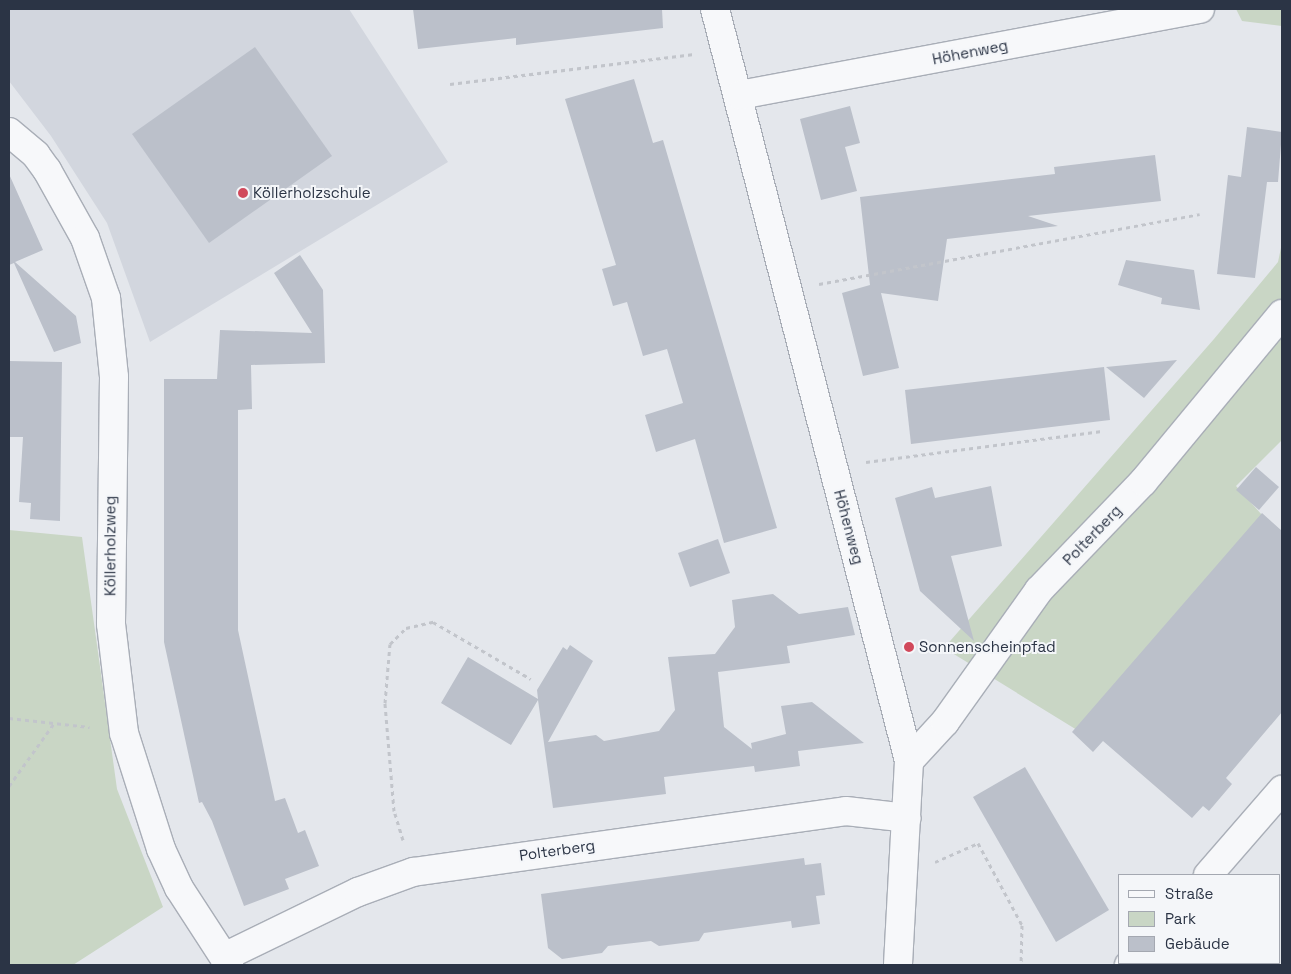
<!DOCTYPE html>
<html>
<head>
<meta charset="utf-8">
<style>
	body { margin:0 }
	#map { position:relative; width:1291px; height:974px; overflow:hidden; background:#e4e7ec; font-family:"Space Grotesk",sans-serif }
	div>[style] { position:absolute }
	.built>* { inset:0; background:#d2d6de }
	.green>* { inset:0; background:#c9d6c5 }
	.building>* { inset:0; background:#bbc0ca }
	.path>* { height:3px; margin-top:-1.5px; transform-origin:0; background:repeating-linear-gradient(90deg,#c2c5cb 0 4px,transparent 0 8px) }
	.roads { filter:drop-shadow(1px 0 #a9aeb7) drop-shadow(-1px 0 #a9aeb7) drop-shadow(0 1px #a9aeb7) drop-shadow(0 -1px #a9aeb7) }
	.minor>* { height:28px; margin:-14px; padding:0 14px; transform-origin:14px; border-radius:14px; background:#f7f8fa }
	.dots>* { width:14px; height:14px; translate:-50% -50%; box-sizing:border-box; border:2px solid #f4f6f9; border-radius:50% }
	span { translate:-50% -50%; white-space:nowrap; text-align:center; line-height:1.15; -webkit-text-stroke:4px #f4f6f9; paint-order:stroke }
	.street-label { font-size:15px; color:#2b3445 }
	.poi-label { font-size:15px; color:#2b3445 }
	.left { translate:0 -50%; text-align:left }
	.frame { position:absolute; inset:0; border:10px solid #2b3445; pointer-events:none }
	.legend { position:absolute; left:1118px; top:874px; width:162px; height:90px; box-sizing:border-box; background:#f4f6f9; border:1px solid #a4a8b1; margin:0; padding:6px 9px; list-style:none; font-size:15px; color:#2b3445 }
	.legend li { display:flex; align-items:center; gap:10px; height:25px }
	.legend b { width:25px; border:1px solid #a4a8b1 }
</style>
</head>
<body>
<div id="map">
	<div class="built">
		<i style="clip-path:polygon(9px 9px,349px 9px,448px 162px,150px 342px,107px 223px,51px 136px,9px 81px)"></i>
	</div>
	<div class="green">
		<i style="clip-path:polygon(1236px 9px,1282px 9px,1282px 26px,1242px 21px)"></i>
		<i style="clip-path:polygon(1282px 243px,1282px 440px,1236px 486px,1262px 515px,1077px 730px,944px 648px,1214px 339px,1278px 262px)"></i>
		<i style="clip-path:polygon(9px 530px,82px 537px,117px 789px,163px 907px,73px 965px,9px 965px)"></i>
	</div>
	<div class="building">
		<i style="clip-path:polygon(413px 9px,662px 9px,663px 28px,516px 45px,516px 38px,418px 49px)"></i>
		<i style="clip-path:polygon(255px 47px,332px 156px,209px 243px,132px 134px)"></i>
		<i style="clip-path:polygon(634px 79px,653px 143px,663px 140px,777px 528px,724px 543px,695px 439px,656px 452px,645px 415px,683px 403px,667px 349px,643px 356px,627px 302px,613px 306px,602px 269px,616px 265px,565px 99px)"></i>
		<i style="clip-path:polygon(850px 106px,860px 143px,845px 147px,857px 191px,821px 200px,800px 119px)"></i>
		<i style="clip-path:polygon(1247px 127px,1282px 132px,1278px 182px,1267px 182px,1255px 278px,1217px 274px,1228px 175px,1241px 177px)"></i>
		<i style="clip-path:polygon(1155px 155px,1161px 201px,1028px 216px,1058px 226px,947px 239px,938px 301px,881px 293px,899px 368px,863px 376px,842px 293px,870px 285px,860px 197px,1055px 174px,1054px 167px)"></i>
		<i style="clip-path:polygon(9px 174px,43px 250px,15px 262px,76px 316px,81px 343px,54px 352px,14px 263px,9px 265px)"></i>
		<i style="clip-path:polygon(300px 255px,323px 290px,325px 363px,251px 365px,252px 409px,238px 410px,238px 630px,275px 801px,285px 798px,298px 833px,305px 830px,319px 866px,285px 879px,289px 889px,244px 906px,212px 821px,202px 802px,199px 803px,164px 642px,164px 379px,217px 379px,220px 330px,312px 333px,274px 273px)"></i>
		<i style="clip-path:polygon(1126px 260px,1194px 270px,1200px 310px,1161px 304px,1162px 298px,1118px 285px)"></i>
		<i style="clip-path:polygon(1177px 360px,1144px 398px,1106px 367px)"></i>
		<i style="clip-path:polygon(9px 361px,62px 362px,60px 521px,30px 519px,31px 503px,19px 502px,23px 437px,9px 437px)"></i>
		<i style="clip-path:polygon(1104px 367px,1110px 420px,911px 444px,905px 390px)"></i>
		<i style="clip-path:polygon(1256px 467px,1279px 487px,1259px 510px,1236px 490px)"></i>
		<i style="clip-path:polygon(991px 486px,1002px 546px,951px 556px,974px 641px,920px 591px,895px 498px,932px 487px,935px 498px)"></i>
		<i style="clip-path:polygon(1262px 513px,1282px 531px,1282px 712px,1226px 778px,1232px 784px,1209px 811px,1203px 806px,1192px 818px,1103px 741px,1093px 752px,1072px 732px)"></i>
		<i style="clip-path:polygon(718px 539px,730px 573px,690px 587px,678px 553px)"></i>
		<i style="clip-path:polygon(773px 594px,799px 614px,848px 607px,855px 635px,787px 646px,790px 663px,718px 672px,724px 727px,752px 749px,751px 743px,786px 734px,781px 706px,812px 702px,864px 743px,798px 751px,800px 766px,755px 772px,754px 766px,664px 777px,666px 794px,553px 808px,538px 700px,511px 745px,441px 703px,468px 657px,538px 699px,537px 690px,563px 647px,567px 650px,570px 645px,593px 661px,548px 742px,596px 735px,604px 741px,659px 731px,675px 710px,668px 657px,715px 654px,735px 627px,732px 600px)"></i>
		<i style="clip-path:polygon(1025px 767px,1109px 910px,1056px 942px,973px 797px)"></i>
		<i style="clip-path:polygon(804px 858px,805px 865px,821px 863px,825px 895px,816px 896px,820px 924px,792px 928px,791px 921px,704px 933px,699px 941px,659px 946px,651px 941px,608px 946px,602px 953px,562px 959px,548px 948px,541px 894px)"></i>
	</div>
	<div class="path">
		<i style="left:450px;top:84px;width:246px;rotate:-7deg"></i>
		<i style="left:819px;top:284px;width:387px;rotate:-10.4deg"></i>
		<i style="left:866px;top:462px;width:238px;rotate:-7.5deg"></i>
		<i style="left:9px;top:718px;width:81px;rotate:6.3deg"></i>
		<i style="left:9px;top:786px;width:79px;rotate:-54.3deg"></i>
		<i style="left:403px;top:840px;width:30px;rotate:-107deg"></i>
		<i style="left:394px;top:811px;width:108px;rotate:-94.8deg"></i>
		<i style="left:385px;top:703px;width:59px;rotate:-85.2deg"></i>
		<i style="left:390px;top:644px;width:23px;rotate:-45deg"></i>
		<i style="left:406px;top:628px;width:28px;rotate:-13deg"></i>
		<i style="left:433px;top:622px;width:113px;rotate:30.2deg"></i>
		<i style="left:935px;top:862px;width:47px;rotate:-23.8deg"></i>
		<i style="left:978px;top:843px;width:93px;rotate:61.8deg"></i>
		<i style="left:1022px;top:925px;width:40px;rotate:91.4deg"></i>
	</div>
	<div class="roads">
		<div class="minor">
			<i style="left:715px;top:9px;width:777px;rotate:75.53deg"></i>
			<i style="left:909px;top:761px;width:204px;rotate:93.1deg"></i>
			<i style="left:740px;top:95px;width:468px;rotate:-10.6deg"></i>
			<i style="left:9px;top:132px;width:35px;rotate:40deg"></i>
			<i style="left:36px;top:155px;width:19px;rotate:54deg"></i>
			<i style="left:47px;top:170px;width:78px;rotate:60.8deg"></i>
			<i style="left:85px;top:238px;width:64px;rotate:70.7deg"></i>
			<i style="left:106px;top:298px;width:79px;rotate:84.2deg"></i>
			<i style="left:114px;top:377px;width:247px;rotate:90.7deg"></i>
			<i style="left:111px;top:624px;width:110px;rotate:83.2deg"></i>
			<i style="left:124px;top:733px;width:122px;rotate:72.3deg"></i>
			<i style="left:161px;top:849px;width:43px;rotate:65.2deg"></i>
			<i style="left:179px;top:888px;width:92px;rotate:57deg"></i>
			<i style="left:909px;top:761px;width:53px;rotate:-47.3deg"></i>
			<i style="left:945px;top:722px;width:162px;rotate:-54.5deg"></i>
			<i style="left:1039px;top:590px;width:150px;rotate:-46.1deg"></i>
			<i style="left:1143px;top:482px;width:218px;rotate:-50.4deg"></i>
			<i style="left:1208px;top:875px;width:113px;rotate:-49deg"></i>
			<i style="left:224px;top:957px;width:149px;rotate:-25.9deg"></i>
			<i style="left:358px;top:892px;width:59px;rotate:-20deg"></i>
			<i style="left:413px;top:872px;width:437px;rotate:-8deg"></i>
			<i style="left:846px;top:811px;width:61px;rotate:6.5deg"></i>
			<i style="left:1129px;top:965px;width:3px;rotate:-45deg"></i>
		</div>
	</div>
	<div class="dots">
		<i style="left:243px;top:193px;background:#d1495b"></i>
		<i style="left:909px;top:647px;background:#d1495b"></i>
	</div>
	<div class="street-label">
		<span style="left:970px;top:52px;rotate:-11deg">Höhenweg</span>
		<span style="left:849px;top:527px;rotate:75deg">Höhenweg</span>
		<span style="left:1092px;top:535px;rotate:-46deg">Polterberg</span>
		<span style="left:110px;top:546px;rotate:-90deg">Köllerholzweg</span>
		<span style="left:557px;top:850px;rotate:-8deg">Polterberg</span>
	</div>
	<div class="poi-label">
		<span class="left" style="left:253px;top:193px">Köllerholzschule</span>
		<span class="left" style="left:919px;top:647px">Sonnenscheinpfad</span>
	</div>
	<div class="frame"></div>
	<ul class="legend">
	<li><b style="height:6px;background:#f7f8fa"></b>Straße</li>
	<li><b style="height:14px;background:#c9d6c5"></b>Park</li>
	<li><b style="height:14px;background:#bbc0ca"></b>Gebäude</li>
	</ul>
</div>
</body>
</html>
